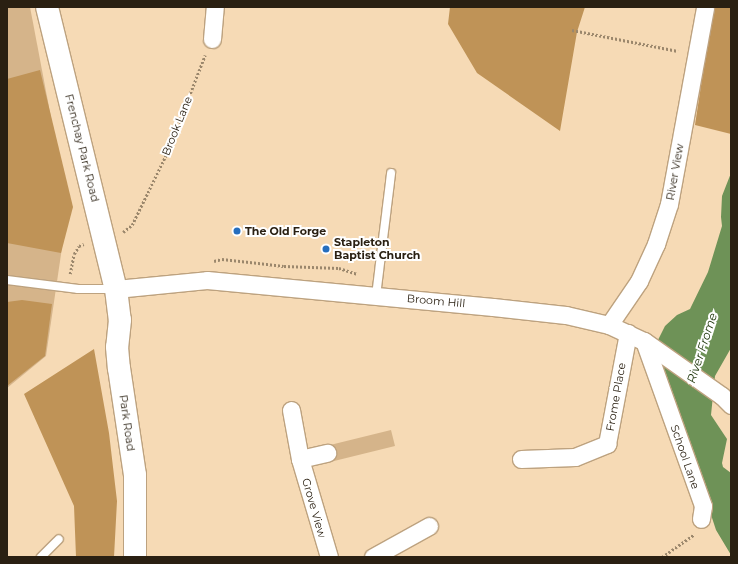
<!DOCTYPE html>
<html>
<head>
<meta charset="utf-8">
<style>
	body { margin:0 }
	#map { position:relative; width:738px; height:564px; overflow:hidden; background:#f6dab5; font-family:Montserrat,sans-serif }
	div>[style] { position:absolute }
	.green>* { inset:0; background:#d5b48a }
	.forest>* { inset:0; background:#bf9357 }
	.water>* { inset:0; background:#6e9257 }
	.path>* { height:2.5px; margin-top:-1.25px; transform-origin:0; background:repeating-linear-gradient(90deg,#9b876c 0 2px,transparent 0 4px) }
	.roads { filter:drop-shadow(1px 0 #bda27f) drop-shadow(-1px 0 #bda27f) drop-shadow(0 1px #bda27f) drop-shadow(0 -1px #bda27f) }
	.service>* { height:8px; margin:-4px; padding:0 4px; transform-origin:4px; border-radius:4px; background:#fff }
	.minor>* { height:17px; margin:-8.5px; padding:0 8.5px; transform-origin:8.5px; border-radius:8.5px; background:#fff }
	.secondary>* { height:22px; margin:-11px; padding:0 11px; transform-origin:11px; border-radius:11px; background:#fff }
	.dots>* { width:11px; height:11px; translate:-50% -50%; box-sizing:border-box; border:2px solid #fff; border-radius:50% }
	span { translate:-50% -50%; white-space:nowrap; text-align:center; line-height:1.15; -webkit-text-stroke:4px #fff; paint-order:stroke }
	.street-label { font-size:11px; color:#2a2012 }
	.poi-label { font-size:11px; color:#2a2012; font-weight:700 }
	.left { translate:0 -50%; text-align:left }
	.water-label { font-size:12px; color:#1a3206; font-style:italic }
	.frame { position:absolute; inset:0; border:8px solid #2a2012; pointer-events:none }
</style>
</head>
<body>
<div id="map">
	<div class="green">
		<i style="clip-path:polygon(7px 7px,30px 7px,68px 207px,46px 356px,7px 388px)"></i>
		<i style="clip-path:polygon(391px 430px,395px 446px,330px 462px,326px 446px)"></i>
	</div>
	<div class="forest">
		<i style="clip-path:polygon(450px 7px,585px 7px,577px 32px,560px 131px,477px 73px,448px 24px)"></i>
		<i style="clip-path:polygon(713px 7px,731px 7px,731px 134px,695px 125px)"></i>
		<i style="clip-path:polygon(40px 70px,73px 207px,61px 253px,7px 243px,7px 79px)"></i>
		<i style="clip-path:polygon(22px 300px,52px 304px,45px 356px,7px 386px,7px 302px)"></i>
		<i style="clip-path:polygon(94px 349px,109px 433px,117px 501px,114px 557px,76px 557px,74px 506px,24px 394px)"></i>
	</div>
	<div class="water">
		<i style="clip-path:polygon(731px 173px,731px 348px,715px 376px,711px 415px,727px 439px,722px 463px,723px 467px,731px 473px,731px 555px,716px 530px,660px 359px,657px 342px,665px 326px,677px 315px,690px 309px,708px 272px,722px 226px,721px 217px,722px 196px)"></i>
	</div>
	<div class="path">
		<i style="left:572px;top:30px;width:108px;rotate:11.2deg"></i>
		<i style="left:123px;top:232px;width:11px;rotate:-38deg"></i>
		<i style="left:132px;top:225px;width:80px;rotate:-64.1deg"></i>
		<i style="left:167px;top:153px;width:105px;rotate:-68.8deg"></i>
		<i style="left:214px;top:261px;width:8px;rotate:-14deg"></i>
		<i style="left:222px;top:259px;width:62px;rotate:6.4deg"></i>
		<i style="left:284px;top:266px;width:55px;rotate:2.1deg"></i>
		<i style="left:339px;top:268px;width:19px;rotate:18deg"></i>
		<i style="left:70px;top:274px;width:20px;rotate:-79deg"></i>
		<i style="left:74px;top:254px;width:9px;rotate:-58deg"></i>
		<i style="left:79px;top:246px;width:5px;rotate:-22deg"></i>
		<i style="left:662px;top:557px;width:39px;rotate:-35deg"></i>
	</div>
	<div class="roads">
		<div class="service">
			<i style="left:7px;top:280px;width:72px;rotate:7.2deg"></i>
			<i style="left:78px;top:289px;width:38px"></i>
			<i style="left:376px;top:296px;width:124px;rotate:-83deg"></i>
			<i style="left:41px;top:557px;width:25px;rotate:-45deg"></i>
		</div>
		<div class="minor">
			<i style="left:212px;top:39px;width:32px;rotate:-85deg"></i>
			<i style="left:116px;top:289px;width:91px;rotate:-5.6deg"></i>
			<i style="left:207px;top:280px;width:287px;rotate:5.4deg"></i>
			<i style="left:493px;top:307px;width:73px;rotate:6.3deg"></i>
			<i style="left:566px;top:315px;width:44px;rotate:13.1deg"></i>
			<i style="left:609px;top:325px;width:38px;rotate:25deg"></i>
			<i style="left:644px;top:341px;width:95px;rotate:35.2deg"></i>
			<i style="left:722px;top:396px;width:13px;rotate:45deg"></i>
			<i style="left:609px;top:325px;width:53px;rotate:-55.7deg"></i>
			<i style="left:639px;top:281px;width:41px;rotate:-65.3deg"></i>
			<i style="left:656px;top:244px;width:42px;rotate:-72deg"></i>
			<i style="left:669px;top:204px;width:200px;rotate:-79.6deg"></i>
			<i style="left:644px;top:341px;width:175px;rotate:70.3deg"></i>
			<i style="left:703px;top:506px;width:13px;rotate:99deg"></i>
			<i style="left:291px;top:410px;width:50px;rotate:79.6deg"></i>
			<i style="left:300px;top:459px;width:102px;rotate:73.5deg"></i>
			<i style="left:300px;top:459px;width:28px;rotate:-13deg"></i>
			<i style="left:521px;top:459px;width:54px;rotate:-2.1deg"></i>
			<i style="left:575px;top:457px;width:35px;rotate:-22deg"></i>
			<i style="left:607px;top:444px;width:113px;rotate:-79.3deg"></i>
			<i style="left:373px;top:557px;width:64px;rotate:-29deg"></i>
		</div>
		<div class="secondary">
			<i style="left:47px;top:7px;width:290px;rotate:76.3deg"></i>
			<i style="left:116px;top:289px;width:31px;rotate:83deg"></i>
			<i style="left:120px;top:320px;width:27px;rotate:96deg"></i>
			<i style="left:117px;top:347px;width:21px;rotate:85deg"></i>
			<i style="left:119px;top:368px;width:108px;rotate:81.5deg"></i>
			<i style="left:135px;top:475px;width:82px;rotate:90deg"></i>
		</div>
	</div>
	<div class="dots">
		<i style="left:237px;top:231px;background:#266ebe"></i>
		<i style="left:326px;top:249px;background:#266ebe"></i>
	</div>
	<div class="street-label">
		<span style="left:177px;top:126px;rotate:-68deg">Brook Lane</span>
		<span style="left:82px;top:148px;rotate:76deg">Frenchay Park Road</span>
		<span style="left:675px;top:172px;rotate:-80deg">River View</span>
		<span style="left:436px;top:301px;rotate:5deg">Broom Hill</span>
		<span style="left:616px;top:397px;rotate:-80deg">Frome Place</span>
		<span style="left:127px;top:423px;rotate:82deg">Park Road</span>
		<span style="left:685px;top:457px;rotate:71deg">School Lane</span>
		<span style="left:314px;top:508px;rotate:74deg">Grove View</span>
	</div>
	<div class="poi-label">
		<span class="left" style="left:245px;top:231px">The Old Forge</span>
		<span class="left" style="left:334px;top:249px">Stapleton<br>Baptist Church</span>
	</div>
	<div class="water-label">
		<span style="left:702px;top:348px;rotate:-72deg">River Frome</span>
	</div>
	<div class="frame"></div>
</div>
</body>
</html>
